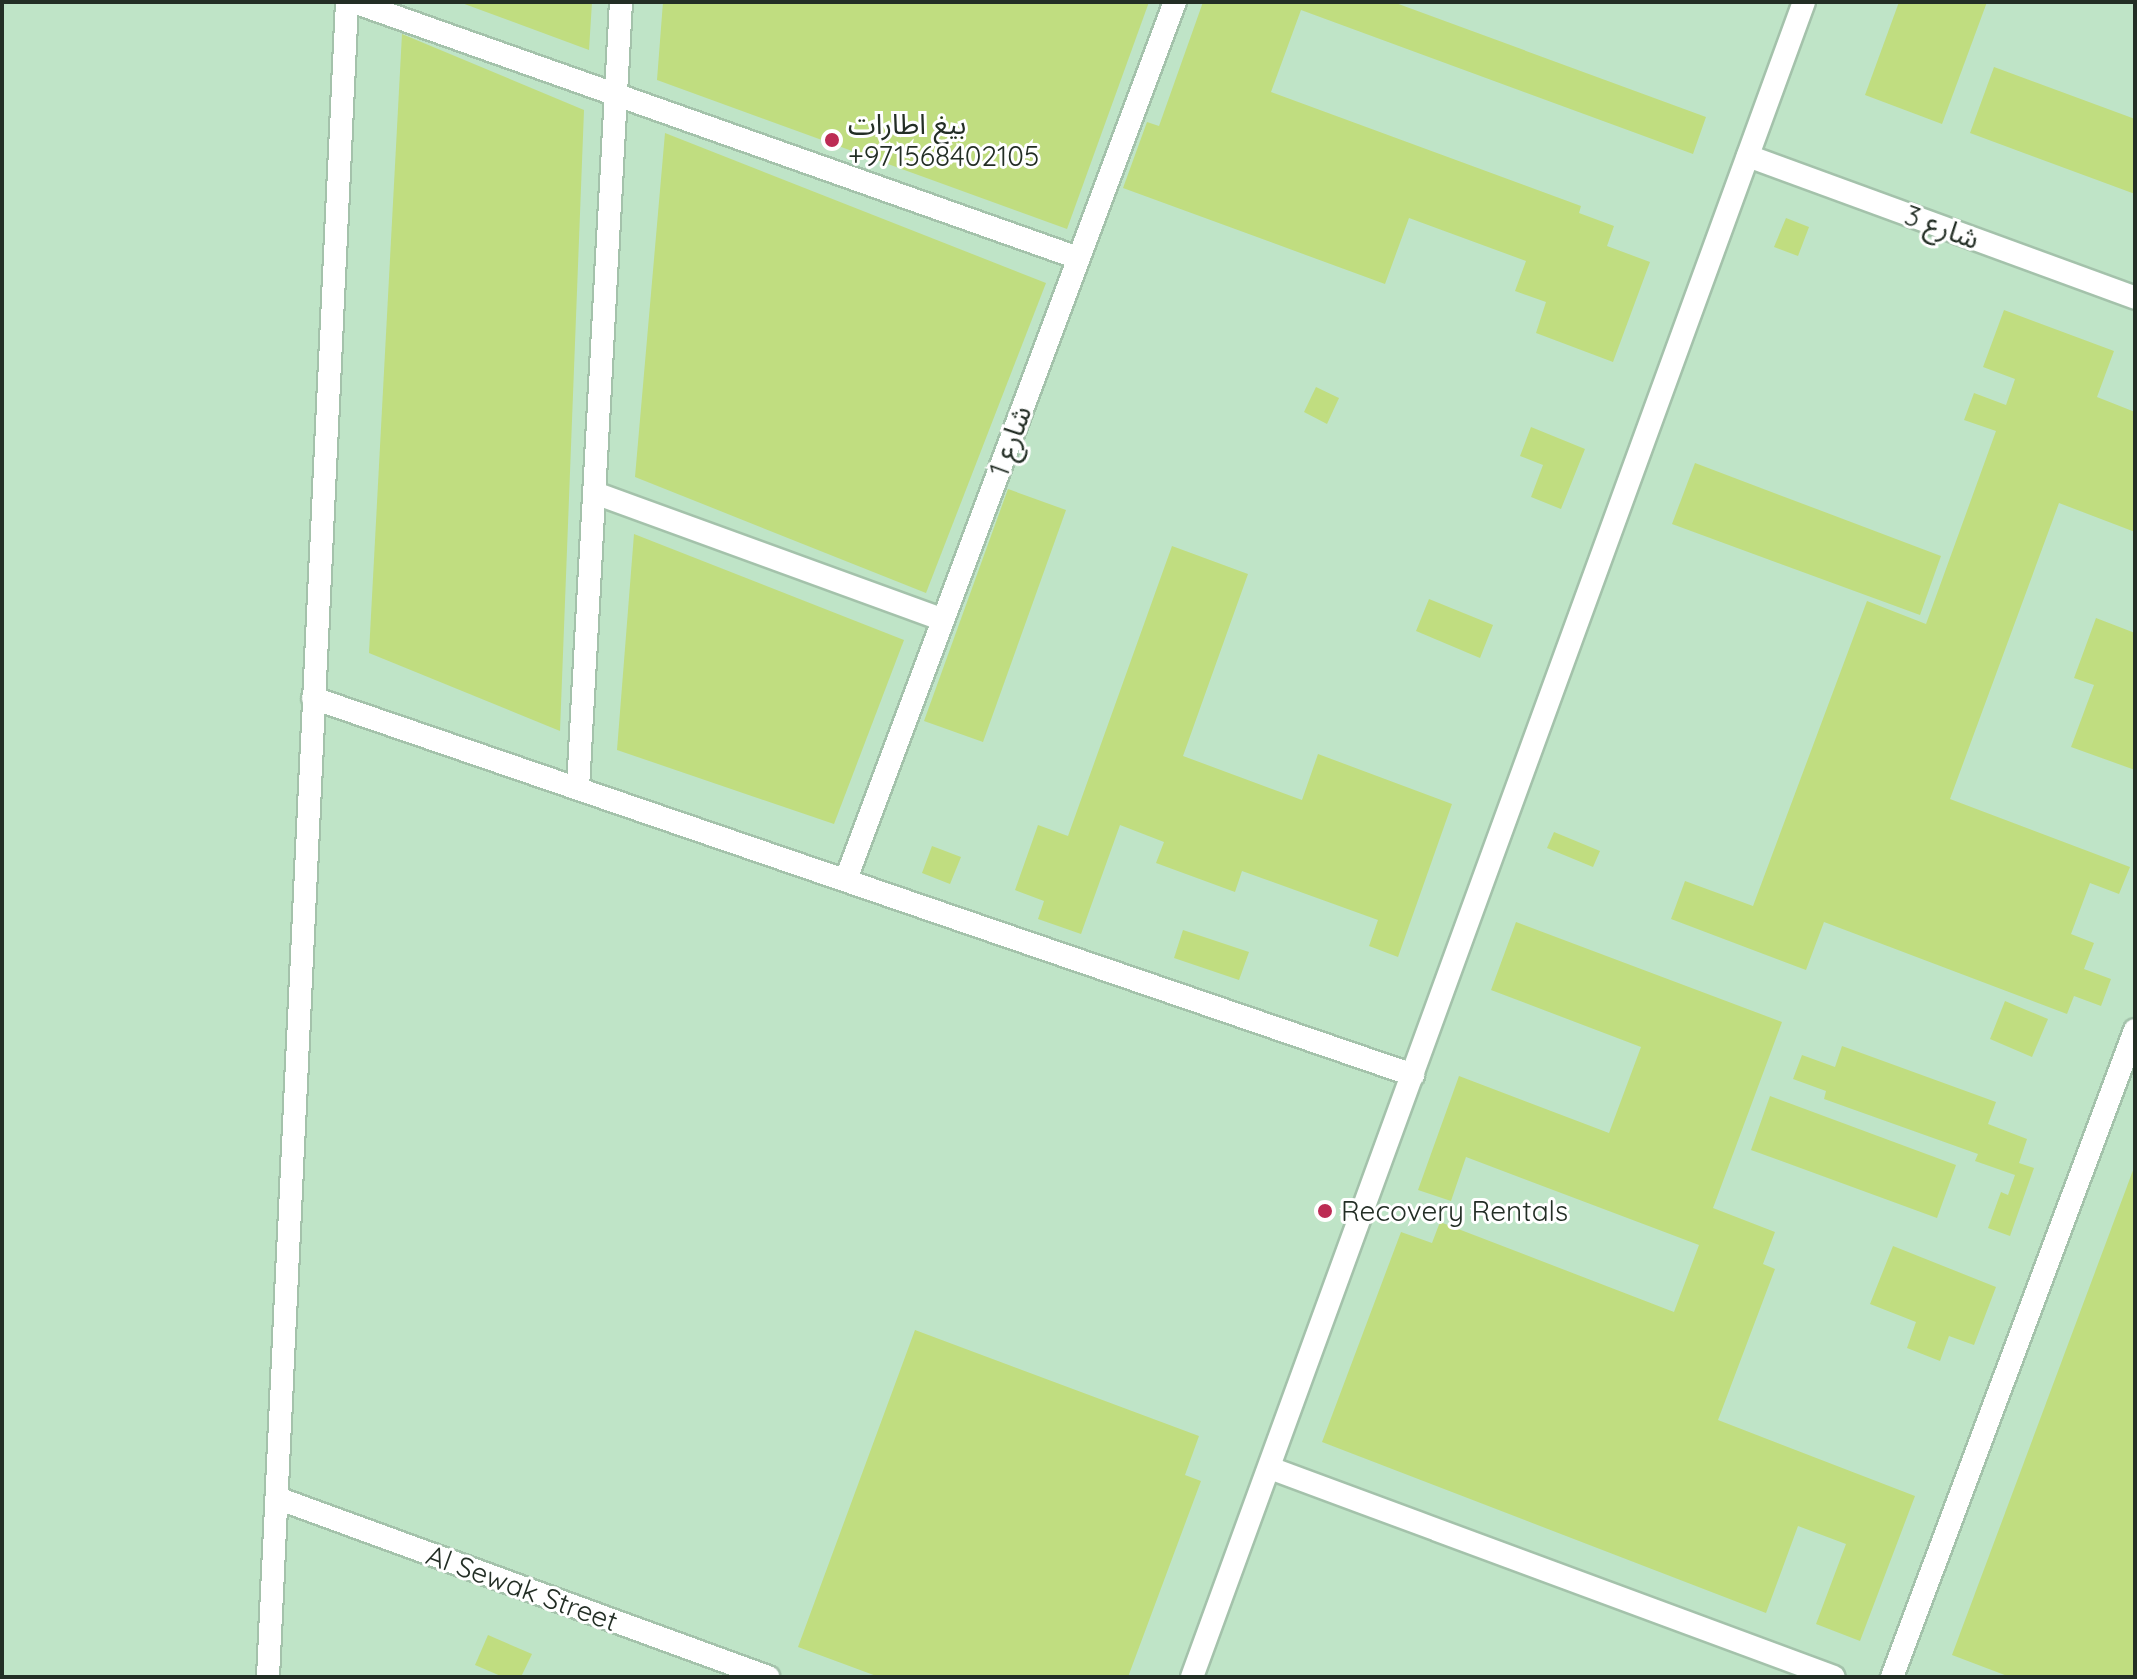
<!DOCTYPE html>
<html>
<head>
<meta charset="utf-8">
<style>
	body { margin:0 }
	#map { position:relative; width:2137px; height:1679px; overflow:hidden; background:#d2f1d8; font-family:Quicksand,"Noto Sans Arabic",sans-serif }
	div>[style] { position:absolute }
	.built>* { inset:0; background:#bfe4c7 }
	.building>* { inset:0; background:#c0dd80 }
	.roads { filter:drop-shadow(2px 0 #a4c2ab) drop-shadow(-2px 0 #a4c2ab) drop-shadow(0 2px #a4c2ab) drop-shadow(0 -2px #a4c2ab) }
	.service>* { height:22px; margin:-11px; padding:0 11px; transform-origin:11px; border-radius:11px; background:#fff }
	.dots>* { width:22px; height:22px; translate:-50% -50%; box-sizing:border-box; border:4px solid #fff; border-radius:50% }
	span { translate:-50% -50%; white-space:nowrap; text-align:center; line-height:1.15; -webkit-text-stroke:6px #fff; paint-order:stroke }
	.poi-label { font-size:28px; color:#232e25 }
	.left { translate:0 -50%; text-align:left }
	.street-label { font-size:28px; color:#232e25 }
	.frame { position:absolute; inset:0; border:4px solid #232e25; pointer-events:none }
</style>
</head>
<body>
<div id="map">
	<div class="built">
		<i style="clip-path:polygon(2px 2px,2135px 2px,2135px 1677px,2px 1677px)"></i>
	</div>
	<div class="building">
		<i style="clip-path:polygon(459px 2px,592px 2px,589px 50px)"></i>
		<i style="clip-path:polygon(663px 2px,1149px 2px,1067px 229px,657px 80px)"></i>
		<i style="clip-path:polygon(1203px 2px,1393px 2px,1706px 117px,1693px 154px,1301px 10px,1271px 92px,1581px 206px,1579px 213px,1614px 226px,1607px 246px,1650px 262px,1613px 362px,1536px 333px,1546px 302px,1515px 291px,1526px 261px,1409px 218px,1385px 284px,1123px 188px,1147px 122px,1159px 126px)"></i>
		<i style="clip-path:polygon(1899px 2px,1987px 2px,1942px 124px,1865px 95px)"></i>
		<i style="clip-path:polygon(402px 34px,584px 110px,560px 731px,369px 653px)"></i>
		<i style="clip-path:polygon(1994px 67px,2135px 119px,2135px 194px,1970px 133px)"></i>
		<i style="clip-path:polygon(665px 133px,1046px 283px,926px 593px,635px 477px)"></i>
		<i style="clip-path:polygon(1786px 218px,1809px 227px,1798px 256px,1774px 247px)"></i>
		<i style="clip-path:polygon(2004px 310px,2114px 351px,2097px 397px,2135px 412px,2135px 532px,2059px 503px,1950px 799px,2130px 867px,2119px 894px,2090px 883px,2071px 934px,2094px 943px,2084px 969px,2111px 979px,2101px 1006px,2074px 996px,2067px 1014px,1824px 922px,1806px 970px,1671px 919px,1685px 881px,1753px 906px,1867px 601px,1926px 624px,1996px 431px,1964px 420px,1974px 393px,2006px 405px,2015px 379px,1983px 367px)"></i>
		<i style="clip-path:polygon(1316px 387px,1339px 398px,1327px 424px,1304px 412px)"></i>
		<i style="clip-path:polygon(1531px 427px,1585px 449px,1561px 509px,1531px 497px,1543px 465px,1520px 456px)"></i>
		<i style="clip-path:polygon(1695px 463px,1941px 556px,1920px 615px,1672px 524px)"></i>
		<i style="clip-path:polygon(1008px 489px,1066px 510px,983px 742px,924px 721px)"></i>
		<i style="clip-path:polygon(634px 534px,904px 640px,834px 824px,617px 750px)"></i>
		<i style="clip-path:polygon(1172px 546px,1248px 574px,1183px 756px,1302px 800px,1318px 754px,1452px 804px,1398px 957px,1369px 946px,1378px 920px,1242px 871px,1235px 892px,1156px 863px,1164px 842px,1120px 825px,1081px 934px,1038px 919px,1044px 901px,1015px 890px,1038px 825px,1068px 836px)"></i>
		<i style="clip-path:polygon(1429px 599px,1493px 625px,1480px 658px,1416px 631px)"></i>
		<i style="clip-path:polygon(2096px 618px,2135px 633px,2135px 770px,2071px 747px,2094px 685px,2074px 678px)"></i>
		<i style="clip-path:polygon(1554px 832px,1600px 851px,1593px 867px,1547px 848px)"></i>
		<i style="clip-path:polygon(932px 846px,961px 857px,950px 884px,922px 873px)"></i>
		<i style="clip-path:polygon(1516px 922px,1782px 1022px,1713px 1208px,1775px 1232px,1763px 1264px,1775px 1269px,1718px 1420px,1915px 1496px,1860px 1641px,1816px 1624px,1846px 1544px,1798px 1526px,1766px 1613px,1322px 1442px,1401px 1232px,1432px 1243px,1440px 1222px,1674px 1312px,1699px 1245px,1466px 1157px,1451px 1201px,1418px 1190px,1459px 1076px,1609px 1133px,1641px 1047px,1491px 990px)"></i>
		<i style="clip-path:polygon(1183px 930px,1249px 952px,1239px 980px,1174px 958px)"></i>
		<i style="clip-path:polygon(2005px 1001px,2048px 1019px,2032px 1057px,1990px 1039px)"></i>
		<i style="clip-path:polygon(1842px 1046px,1996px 1102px,1988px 1124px,2027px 1139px,2019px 1163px,2034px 1168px,2010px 1236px,1988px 1228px,2001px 1192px,2008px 1195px,2015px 1175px,1975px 1161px,1978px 1154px,1824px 1099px,1826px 1091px,1793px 1079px,1802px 1055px,1835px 1067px)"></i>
		<i style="clip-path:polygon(1770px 1096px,1956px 1165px,1937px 1218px,1751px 1150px)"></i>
		<i style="clip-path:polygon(2135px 1165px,2135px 1677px,2010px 1677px,1952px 1655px)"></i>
		<i style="clip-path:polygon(1893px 1246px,1996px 1287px,1974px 1345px,1949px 1336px,1940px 1361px,1907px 1348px,1916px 1322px,1870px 1304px)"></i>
		<i style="clip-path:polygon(915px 1330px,1199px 1436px,1185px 1475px,1201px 1481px,1128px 1677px,879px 1677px,798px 1647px)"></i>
		<i style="clip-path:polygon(488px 1635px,532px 1654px,521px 1677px,503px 1677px,475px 1665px)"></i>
	</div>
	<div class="roads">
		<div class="service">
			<i style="left:354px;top:2px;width:768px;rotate:19.47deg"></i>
			<i style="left:1748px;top:156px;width:412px;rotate:20.1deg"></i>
			<i style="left:595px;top:493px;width:370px;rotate:20deg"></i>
			<i style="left:313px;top:698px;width:1163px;rotate:18.92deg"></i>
			<i style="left:578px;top:788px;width:787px;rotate:-86.87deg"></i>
			<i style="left:846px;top:879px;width:937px;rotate:-69.44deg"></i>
			<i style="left:1270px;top:1468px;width:601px;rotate:20.33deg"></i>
			<i style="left:277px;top:1498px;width:523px;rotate:20.03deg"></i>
			<i style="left:268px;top:1677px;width:1677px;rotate:-87.3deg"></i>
			<i style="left:1192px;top:1677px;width:1783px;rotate:-69.93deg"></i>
			<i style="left:1892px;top:1677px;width:691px;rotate:-69.41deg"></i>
		</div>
	</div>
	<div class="dots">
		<i style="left:832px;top:140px;background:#bc2c54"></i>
		<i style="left:1325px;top:1211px;background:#bc2c54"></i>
	</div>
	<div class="poi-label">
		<span class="left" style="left:848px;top:140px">بيغ اطارات<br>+971568402105</span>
		<span class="left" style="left:1341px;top:1211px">Recovery Rentals</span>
	</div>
	<div class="street-label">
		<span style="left:1942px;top:227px;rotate:20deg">شارع 3</span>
		<span style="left:1010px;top:441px;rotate:-70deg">شارع 1</span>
		<span style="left:522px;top:1588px;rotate:20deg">Al Sewak Street</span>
	</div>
	<div class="frame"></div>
</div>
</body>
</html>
